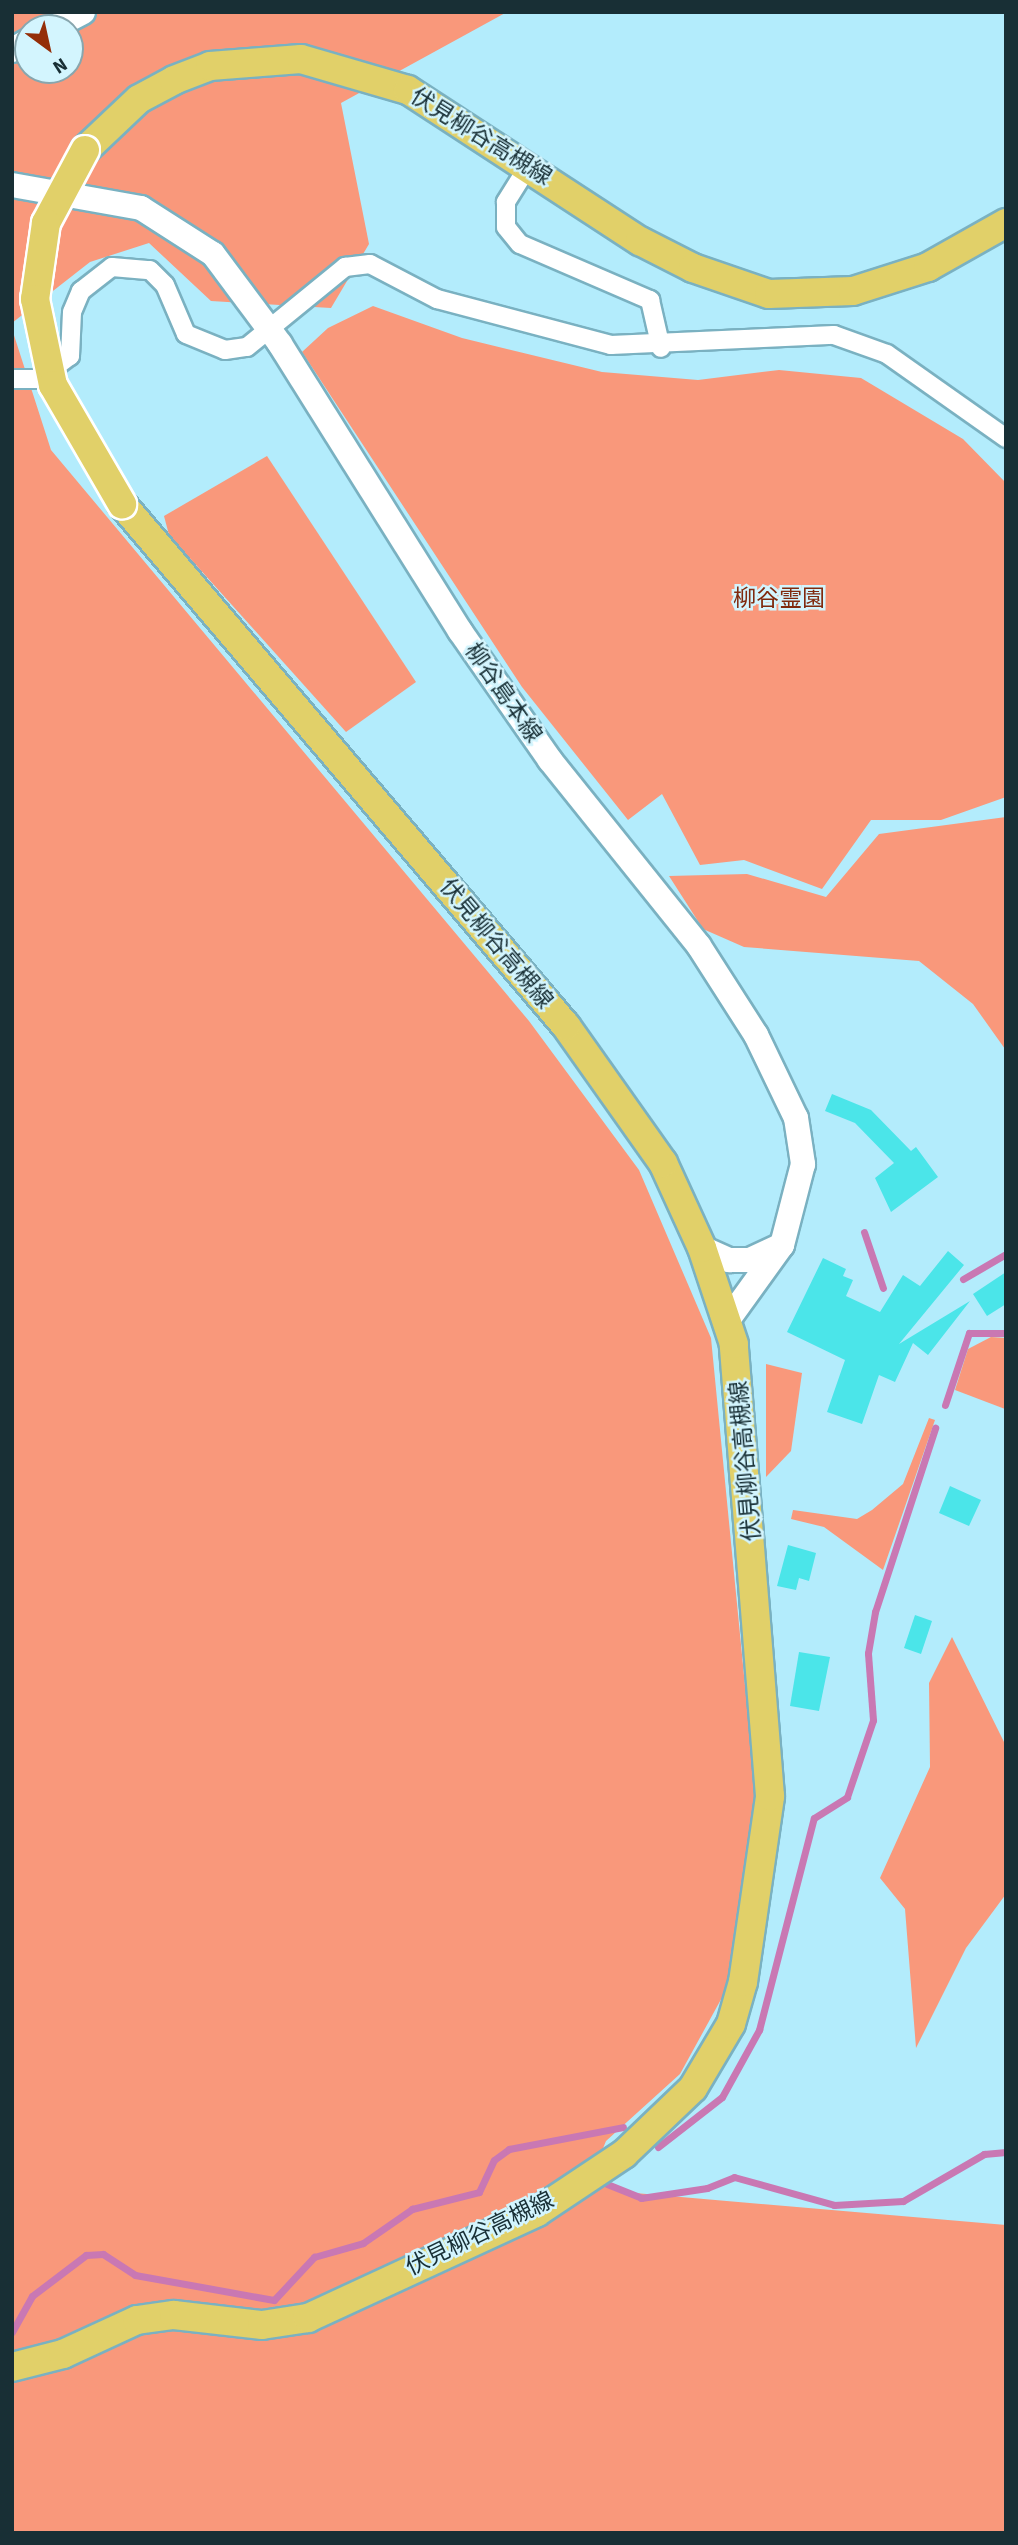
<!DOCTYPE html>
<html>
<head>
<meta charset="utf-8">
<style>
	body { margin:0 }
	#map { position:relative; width:1018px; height:2545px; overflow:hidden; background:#b3ecfc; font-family:"Source Sans 3","Noto Sans JP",sans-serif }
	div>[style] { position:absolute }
	.green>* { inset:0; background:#f9987b }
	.stream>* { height:7px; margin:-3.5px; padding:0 3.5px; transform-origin:3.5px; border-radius:3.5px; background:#c978b3 }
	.building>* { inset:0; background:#4be5e9 }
	.roads { filter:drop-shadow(2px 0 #7ab1c1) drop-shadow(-2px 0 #7ab1c1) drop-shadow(0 2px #7ab1c1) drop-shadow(0 -2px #7ab1c1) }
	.minor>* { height:18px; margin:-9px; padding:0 9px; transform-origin:9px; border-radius:9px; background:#fff }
	.secondary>* { height:24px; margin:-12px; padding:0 12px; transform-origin:12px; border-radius:12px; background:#fff }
	.primary>* { height:28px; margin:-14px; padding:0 14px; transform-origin:14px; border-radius:14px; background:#e1d069 }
	.bridges { filter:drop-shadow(2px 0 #fff) drop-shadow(-2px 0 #fff) drop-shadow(0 2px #fff) drop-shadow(0 -2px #fff) }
	.primary-bridge>* { height:28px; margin:-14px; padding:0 14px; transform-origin:14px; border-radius:14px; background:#e1d069 }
	span { translate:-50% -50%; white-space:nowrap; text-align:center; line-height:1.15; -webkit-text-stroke:5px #d3f5fe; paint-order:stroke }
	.street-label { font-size:23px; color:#182f35 }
	.park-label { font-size:23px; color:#802a0e }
	.frame { position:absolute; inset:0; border:14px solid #182f35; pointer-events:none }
	.north { position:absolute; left:14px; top:14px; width:70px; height:70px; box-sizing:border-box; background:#d3f5fe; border:2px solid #88a6ae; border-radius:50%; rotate:147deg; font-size:19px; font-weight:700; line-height:28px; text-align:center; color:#182f35 }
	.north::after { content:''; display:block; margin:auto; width:24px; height:32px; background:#942e08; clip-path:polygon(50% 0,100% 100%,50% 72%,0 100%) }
</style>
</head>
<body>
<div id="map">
	<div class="green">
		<i style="clip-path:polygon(evenodd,12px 12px,507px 12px,341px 103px,369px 244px,331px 308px,211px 301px,149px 243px,90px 262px,12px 323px,12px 12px,28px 28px,70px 28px,70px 70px,28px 70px,28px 28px)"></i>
		<i style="clip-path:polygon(373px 306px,462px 338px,602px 372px,698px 380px,779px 370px,861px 378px,963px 439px,1006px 483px,1006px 797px,941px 820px,871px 820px,822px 889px,744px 860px,700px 865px,662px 794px,628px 820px,522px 687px,302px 352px,328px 328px)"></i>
		<i style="clip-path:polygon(12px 329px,51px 450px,529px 1021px,639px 1170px,711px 1338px,756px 1798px,730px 1983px,680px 2074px,606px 2141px,595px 2168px,605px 2186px,635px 2193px,1006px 2225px,1006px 2533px,12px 2533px)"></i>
		<i style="clip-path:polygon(267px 456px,416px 682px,346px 732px,169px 535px,164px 516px)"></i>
		<i style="clip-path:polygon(1006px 817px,1006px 1062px,1005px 1049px,973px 1004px,919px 961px,744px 947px,703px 929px,669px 876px,747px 874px,826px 897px,879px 834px)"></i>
		<i style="clip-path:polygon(991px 1337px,1006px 1338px,1005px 1409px,955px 1390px,968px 1349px)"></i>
		<i style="clip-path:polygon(766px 1364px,802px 1373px,791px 1451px,766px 1477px)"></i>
		<i style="clip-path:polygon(929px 1418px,935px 1420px,883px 1570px,824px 1527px,791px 1519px,793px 1510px,857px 1519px,872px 1510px,903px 1484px)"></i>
		<i style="clip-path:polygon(952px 1637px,1006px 1746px,1006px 1894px,966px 1948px,916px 2048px,905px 1909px,880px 1878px,930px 1767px,929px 1683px)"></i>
	</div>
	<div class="stream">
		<i style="left:864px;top:1232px;width:59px;rotate:71.3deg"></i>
		<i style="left:963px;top:1279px;width:50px;rotate:-30.2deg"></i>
		<i style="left:945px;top:1405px;width:76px;rotate:-71.6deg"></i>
		<i style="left:969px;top:1333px;width:37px"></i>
		<i style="left:658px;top:2147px;width:81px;rotate:-38deg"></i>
		<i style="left:722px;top:2097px;width:77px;rotate:-61.1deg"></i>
		<i style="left:759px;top:2030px;width:219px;rotate:-75.5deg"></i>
		<i style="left:814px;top:1818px;width:39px;rotate:-32deg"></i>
		<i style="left:847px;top:1797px;width:81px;rotate:-71.3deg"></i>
		<i style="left:873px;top:1720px;width:67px;rotate:-94.3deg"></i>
		<i style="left:868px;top:1653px;width:42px;rotate:-80.3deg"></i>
		<i style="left:875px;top:1612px;width:194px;rotate:-71.9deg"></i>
		<i style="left:607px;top:2184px;width:37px;rotate:22deg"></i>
		<i style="left:641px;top:2198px;width:67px;rotate:-8.6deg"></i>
		<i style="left:707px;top:2188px;width:29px;rotate:-22deg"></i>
		<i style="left:734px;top:2177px;width:104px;rotate:15.6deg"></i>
		<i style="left:834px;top:2205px;width:69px;rotate:-3.3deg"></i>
		<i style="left:903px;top:2201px;width:94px;rotate:-30.1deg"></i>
		<i style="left:984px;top:2154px;width:22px;rotate:-5deg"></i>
		<i style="left:12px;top:2332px;width:41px;rotate:-60.9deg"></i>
		<i style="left:32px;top:2296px;width:68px;rotate:-37.2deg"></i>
		<i style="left:86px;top:2255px;width:17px;rotate:-3deg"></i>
		<i style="left:103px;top:2254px;width:38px;rotate:33deg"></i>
		<i style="left:135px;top:2275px;width:141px;rotate:10.2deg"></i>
		<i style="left:274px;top:2300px;width:59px;rotate:-47.1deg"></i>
		<i style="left:314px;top:2257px;width:51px;rotate:-15.9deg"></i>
		<i style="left:363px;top:2243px;width:60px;rotate:-34.8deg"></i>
		<i style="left:412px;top:2209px;width:69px;rotate:-14.2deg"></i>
		<i style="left:479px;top:2192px;width:35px;rotate:-65deg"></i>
		<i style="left:494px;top:2160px;width:19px;rotate:-36deg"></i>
		<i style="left:509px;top:2149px;width:116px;rotate:-10.9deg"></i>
	</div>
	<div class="building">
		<i style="clip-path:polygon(832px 1094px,871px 1110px,911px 1151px,916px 1147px,938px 1177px,891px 1212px,875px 1178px,894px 1163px,855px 1123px,825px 1111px)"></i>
		<i style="clip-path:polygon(948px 1251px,964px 1265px,899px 1344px,970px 1301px,928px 1355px,913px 1343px,895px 1382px,879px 1375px,862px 1424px,827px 1412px,845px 1360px,787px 1332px,823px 1258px,846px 1269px,843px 1276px,853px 1280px,846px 1296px,880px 1312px,903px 1275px,920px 1286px)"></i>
		<i style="clip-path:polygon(1006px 1272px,1006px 1304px,987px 1316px,973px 1294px)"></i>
		<i style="clip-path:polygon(950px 1486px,981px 1500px,969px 1526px,939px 1513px)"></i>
		<i style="clip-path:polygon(788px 1545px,816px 1553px,809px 1581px,799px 1578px,796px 1590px,777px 1586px)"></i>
		<i style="clip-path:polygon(915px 1615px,932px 1621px,921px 1654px,904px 1648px)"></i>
		<i style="clip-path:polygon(799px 1652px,830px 1657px,819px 1711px,790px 1706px)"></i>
	</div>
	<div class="roads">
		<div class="minor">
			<i style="left:529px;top:165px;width:44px;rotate:121.9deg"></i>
			<i style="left:506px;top:202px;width:25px;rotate:90deg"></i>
			<i style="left:506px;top:227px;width:22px;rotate:51deg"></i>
			<i style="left:520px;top:244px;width:142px;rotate:23.3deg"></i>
			<i style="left:650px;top:300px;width:49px;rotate:77.1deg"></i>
			<i style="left:12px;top:379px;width:27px"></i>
			<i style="left:39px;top:379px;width:39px;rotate:-37deg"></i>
			<i style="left:70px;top:356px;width:44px;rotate:-87.4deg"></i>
			<i style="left:72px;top:312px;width:23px;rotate:-67deg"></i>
			<i style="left:81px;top:291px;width:39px;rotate:-38deg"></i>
			<i style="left:112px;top:267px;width:38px;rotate:5deg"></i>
			<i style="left:150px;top:270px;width:21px;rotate:45deg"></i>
			<i style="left:165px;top:285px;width:53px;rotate:66.8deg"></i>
			<i style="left:186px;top:334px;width:42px;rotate:22.3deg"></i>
			<i style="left:225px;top:350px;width:22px;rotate:-8deg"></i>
			<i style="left:247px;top:347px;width:127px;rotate:-39.2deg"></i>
			<i style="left:345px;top:267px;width:25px;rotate:-7deg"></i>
			<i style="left:370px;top:264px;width:76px;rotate:27.6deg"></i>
			<i style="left:437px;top:299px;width:180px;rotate:14.8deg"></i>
			<i style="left:611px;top:345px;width:223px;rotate:-2.6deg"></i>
			<i style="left:834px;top:335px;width:56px;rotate:19.7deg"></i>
			<i style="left:887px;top:354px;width:146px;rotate:35.2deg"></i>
		</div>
		<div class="secondary">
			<i style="left:53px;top:28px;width:34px;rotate:-28deg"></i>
			<i style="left:12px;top:50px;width:18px;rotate:-29deg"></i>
			<i style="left:12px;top:185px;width:131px;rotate:10.1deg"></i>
			<i style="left:141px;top:208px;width:85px;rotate:32.6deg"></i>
			<i style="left:213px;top:254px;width:112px;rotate:53.3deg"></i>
			<i style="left:280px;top:344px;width:339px;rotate:57.9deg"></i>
			<i style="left:460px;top:631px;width:157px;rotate:55.1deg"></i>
			<i style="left:550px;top:760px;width:238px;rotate:51.3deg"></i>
			<i style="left:699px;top:946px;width:106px;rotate:57.4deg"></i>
			<i style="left:756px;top:1035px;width:92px;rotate:64.3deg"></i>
			<i style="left:796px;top:1118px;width:47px;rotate:81.3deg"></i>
			<i style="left:803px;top:1164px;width:84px;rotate:104.5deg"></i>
			<i style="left:782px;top:1245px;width:92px;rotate:125.8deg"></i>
			<i style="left:702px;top:1248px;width:30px;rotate:24deg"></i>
			<i style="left:729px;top:1260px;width:21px"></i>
			<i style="left:750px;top:1260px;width:35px;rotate:-25deg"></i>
		</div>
		<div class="primary">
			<i style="left:85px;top:150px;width:74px;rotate:-43.4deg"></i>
			<i style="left:139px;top:99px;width:40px;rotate:-28deg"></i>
			<i style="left:174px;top:80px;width:39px;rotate:-21deg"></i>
			<i style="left:210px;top:66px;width:91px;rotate:-4.4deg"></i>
			<i style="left:301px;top:59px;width:111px;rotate:16.2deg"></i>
			<i style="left:408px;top:90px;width:277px;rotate:33.1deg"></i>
			<i style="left:640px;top:241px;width:59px;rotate:27deg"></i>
			<i style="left:693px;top:268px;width:80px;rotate:18.9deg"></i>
			<i style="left:769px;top:294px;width:84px;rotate:-2deg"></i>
			<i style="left:853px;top:291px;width:79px;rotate:-17.7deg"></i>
			<i style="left:928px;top:267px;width:90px;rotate:-29.4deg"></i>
			<i style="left:12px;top:2367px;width:53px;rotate:-14.3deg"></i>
			<i style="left:63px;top:2354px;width:81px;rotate:-24.7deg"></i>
			<i style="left:137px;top:2320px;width:37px;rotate:-8deg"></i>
			<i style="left:174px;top:2315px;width:89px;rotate:6.5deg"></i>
			<i style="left:262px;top:2325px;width:47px;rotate:-8.7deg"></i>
			<i style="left:308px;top:2318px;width:252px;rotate:-24.8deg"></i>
			<i style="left:537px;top:2212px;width:105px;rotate:-33.7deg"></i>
			<i style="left:624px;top:2154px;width:95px;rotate:-43.7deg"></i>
			<i style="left:693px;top:2088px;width:74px;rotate:-59.3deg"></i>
			<i style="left:731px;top:2024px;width:44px;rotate:-74.1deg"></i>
			<i style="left:743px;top:1982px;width:188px;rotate:-81.7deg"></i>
			<i style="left:770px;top:1796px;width:453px;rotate:-94.6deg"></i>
			<i style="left:734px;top:1344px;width:101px;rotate:-108.4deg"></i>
			<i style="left:702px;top:1248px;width:94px;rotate:-114.6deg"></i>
			<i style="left:663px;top:1163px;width:168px;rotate:-125.3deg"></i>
			<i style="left:566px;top:1026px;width:685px;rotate:-130.38deg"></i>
		</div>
	</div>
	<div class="bridges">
		<div class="primary-bridge">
			<i style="left:85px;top:150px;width:83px;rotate:118.1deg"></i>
			<i style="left:46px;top:223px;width:77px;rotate:98.2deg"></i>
			<i style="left:35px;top:299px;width:88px;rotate:78.2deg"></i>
			<i style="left:53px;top:385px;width:138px;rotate:59.9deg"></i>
		</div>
	</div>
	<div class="street-label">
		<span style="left:481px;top:137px;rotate:32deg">伏見柳谷高槻線</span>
		<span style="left:503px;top:693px;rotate:55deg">柳谷島本線</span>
		<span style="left:496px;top:944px;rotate:50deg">伏見柳谷高槻線</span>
		<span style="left:746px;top:1461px;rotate:-95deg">伏見柳谷高槻線</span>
		<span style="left:480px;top:2234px;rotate:-26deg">伏見柳谷高槻線</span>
	</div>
	<div class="park-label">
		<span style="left:779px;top:599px">柳谷霊園</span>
	</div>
	<div class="frame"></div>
	<div class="north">N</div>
</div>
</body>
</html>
